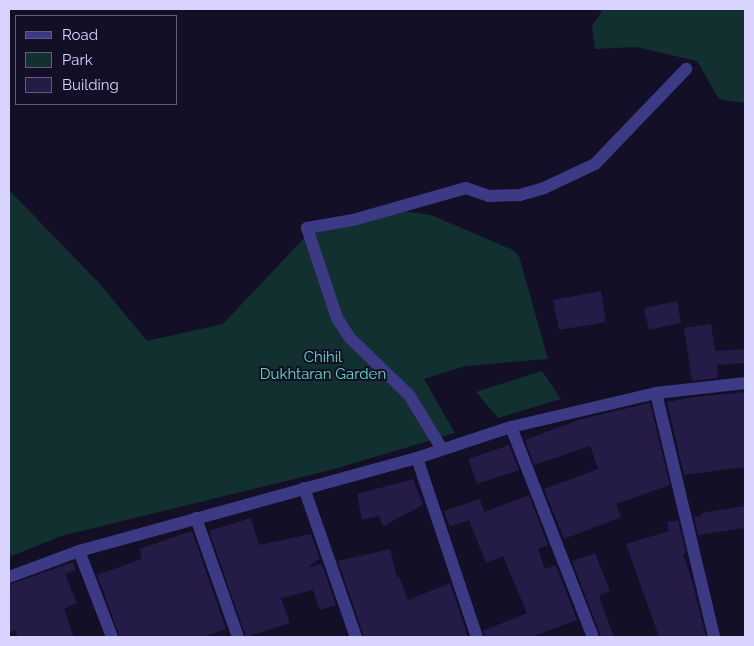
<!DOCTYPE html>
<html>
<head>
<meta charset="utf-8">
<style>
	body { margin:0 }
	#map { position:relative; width:754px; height:646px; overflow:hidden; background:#130f26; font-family:Raleway,sans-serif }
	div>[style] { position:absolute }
	.green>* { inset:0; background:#12302f }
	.building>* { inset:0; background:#241b47 }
	.minor>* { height:12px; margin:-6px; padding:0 6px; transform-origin:6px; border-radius:6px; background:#3d3a85 }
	span { translate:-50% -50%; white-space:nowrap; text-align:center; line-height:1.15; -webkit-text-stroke:4px #130f26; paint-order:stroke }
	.park-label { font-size:15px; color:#5fe0c0 }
	.frame { position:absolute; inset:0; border:10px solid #d9d4ff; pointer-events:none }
	.legend { position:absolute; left:15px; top:15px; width:162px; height:90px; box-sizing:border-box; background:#130f26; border:1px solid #625e7d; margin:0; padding:6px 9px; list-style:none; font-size:15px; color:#d9d4ff }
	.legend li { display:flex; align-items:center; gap:10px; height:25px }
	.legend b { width:25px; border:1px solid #625e7d }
</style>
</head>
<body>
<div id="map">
	<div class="green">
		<i style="clip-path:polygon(603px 9px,745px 9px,745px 103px,719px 99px,697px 61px,636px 47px,595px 49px,592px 26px)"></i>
		<i style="clip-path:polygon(9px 190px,99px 283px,147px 341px,223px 324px,307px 235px,397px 210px,431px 215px,513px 250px,519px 256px,548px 359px,465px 366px,424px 379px,455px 433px,331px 470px,61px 536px,9px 557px)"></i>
		<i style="clip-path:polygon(542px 371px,561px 399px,498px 418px,476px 392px)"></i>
	</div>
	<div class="building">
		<i style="clip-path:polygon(601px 291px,606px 322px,559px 330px,553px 300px)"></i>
		<i style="clip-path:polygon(677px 301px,681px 323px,649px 330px,644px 308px)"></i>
		<i style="clip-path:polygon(711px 324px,715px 351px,745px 349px,745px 363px,717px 365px,718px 378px,692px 381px,684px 328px)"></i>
		<i style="clip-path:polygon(745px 392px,745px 467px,684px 475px,667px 402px,694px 397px)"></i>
		<i style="clip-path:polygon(650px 403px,670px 485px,616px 504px,621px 517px,564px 539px,544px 489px,598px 469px,590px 446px,534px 465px,525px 440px,581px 419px)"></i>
		<i style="clip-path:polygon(509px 445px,519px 470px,477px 484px,468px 459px)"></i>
		<i style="clip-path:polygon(413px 479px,423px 505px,383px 526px,379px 516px,362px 520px,357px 494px)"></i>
		<i style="clip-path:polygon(529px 495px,548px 545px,538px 549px,545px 569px,556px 565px,577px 620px,531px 637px,485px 637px,483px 631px,527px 613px,503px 556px,486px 563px,469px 520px,450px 527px,444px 511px,480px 499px,484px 512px)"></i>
		<i style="clip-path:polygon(745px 506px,745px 528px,698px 535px,694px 517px,702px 515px,702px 513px)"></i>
		<i style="clip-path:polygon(251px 518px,259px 545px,311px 534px,320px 559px,310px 565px,310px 567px,322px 564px,336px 605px,320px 610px,313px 590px,281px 598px,290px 623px,246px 637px,209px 531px)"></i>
		<i style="clip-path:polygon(678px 520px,686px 553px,683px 554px,691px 577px,706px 637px,659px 637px,626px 544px,669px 531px,667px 522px)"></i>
		<i style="clip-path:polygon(192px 531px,226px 629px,203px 637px,120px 637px,97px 575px,142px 559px,139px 549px)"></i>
		<i style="clip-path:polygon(390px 549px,397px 577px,399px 577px,408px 600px,450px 583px,468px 637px,364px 637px,338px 561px)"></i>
		<i style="clip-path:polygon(595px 553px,610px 591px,599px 596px,614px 637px,601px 637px,572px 561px)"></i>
		<i style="clip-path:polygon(73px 562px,76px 570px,65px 574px,77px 603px,64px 609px,74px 637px,18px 637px,15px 630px,9px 633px,9px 585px)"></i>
	</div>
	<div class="minor">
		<i style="left:656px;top:393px;width:251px;rotate:76.6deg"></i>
		<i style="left:511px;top:427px;width:225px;rotate:68.7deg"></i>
		<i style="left:442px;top:449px;width:63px;rotate:-121.4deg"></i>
		<i style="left:409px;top:395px;width:82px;rotate:-136deg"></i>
		<i style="left:350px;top:338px;width:24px;rotate:-123deg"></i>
		<i style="left:337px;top:318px;width:95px;rotate:-108.4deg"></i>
		<i style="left:307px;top:228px;width:47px;rotate:-9.9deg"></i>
		<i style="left:353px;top:220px;width:117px;rotate:-15.8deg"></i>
		<i style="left:466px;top:188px;width:24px;rotate:19deg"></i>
		<i style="left:489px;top:196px;width:31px;rotate:-2deg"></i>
		<i style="left:520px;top:195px;width:25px;rotate:-16deg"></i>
		<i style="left:544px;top:188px;width:56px;rotate:-25.2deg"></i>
		<i style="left:595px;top:164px;width:132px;rotate:-46.2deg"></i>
		<i style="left:417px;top:458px;width:189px;rotate:71.5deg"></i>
		<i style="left:304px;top:488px;width:158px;rotate:70.8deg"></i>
		<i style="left:196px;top:518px;width:126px;rotate:70.6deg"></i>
		<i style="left:79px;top:551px;width:92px;rotate:69deg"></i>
		<i style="left:9px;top:577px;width:75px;rotate:-20.4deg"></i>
		<i style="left:79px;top:551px;width:351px;rotate:-15.4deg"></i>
		<i style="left:417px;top:458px;width:99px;rotate:-18.3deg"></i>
		<i style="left:511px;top:427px;width:149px;rotate:-13.2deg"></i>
		<i style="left:656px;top:393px;width:90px;rotate:-6.4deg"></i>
	</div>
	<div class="park-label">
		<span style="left:323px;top:366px">Chihil<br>Dukhtaran Garden</span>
	</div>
	<div class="frame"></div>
	<ul class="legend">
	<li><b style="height:6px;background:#3d3a85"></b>Road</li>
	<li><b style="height:14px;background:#12302f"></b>Park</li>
	<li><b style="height:14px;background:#241b47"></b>Building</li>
	</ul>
</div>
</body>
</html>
